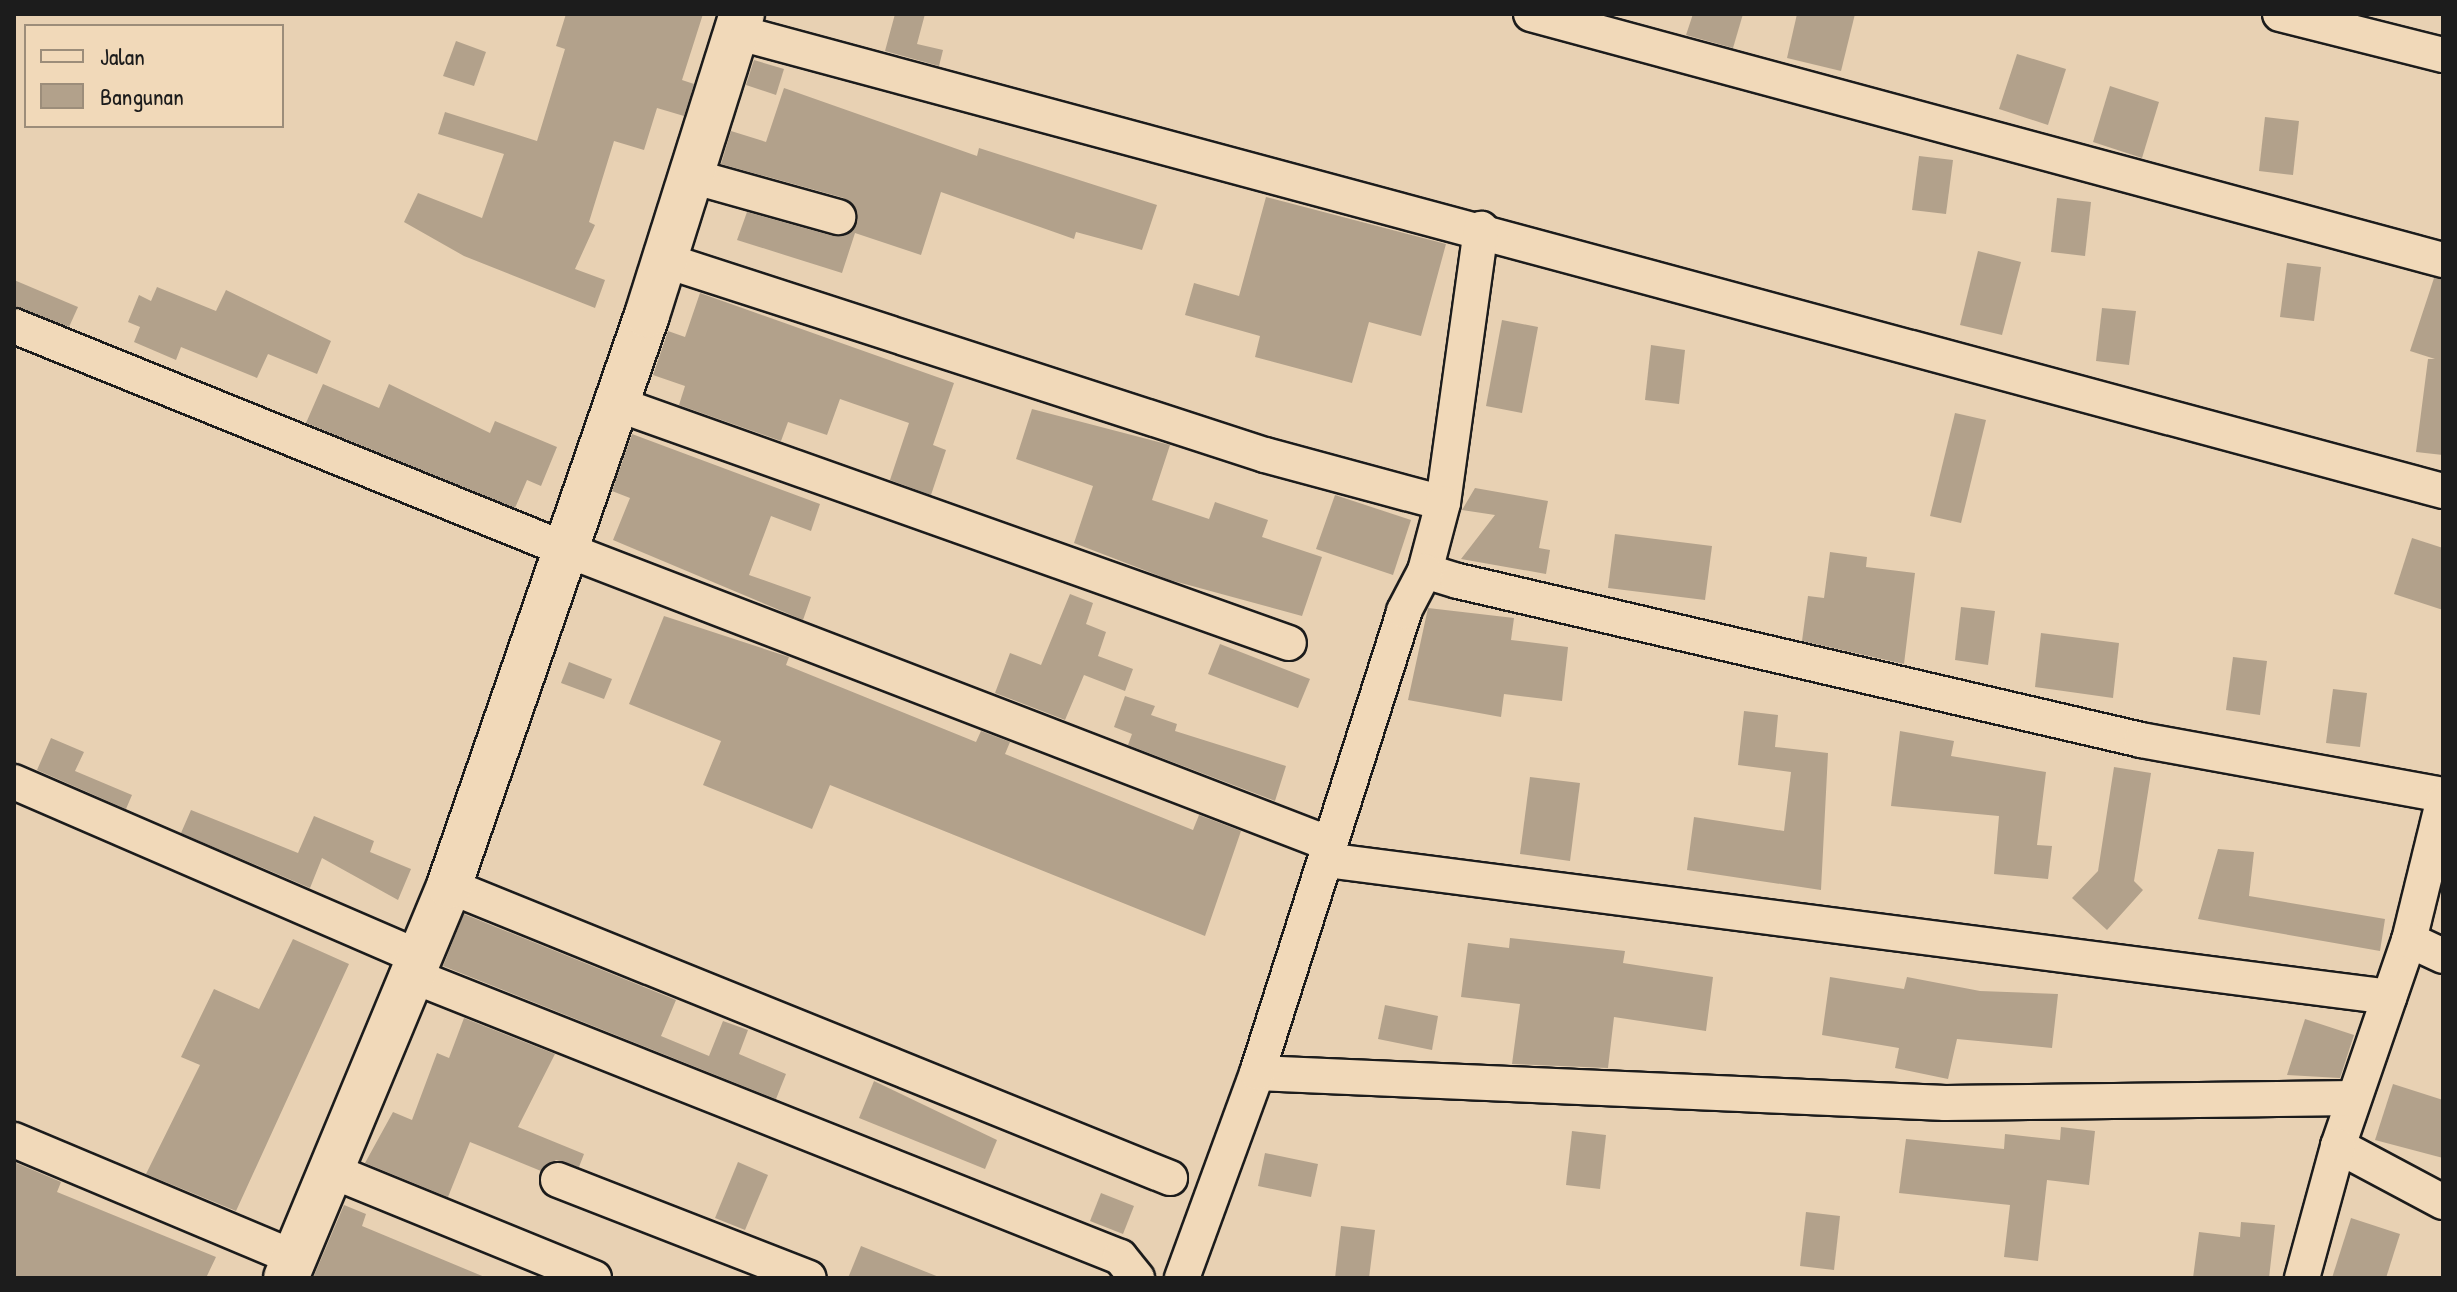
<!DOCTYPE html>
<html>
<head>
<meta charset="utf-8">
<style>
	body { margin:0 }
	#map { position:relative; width:2457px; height:1292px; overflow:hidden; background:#e8d1b3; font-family:"Patrick Hand",sans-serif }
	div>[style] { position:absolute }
	.building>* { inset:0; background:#b2a18b }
	.roads { filter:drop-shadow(2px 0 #1c1c1c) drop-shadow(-2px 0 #1c1c1c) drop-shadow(0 2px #1c1c1c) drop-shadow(0 -2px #1c1c1c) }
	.street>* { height:34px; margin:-17px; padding:0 17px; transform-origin:17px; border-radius:17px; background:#f1d9b9 }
	.secondary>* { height:44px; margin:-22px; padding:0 22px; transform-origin:22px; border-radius:22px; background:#f1d9b9 }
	span { translate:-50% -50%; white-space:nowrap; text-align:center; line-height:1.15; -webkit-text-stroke:6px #f1d9b9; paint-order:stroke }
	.frame { position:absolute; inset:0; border:16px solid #1c1c1c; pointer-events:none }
	.legend { position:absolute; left:24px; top:24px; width:260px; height:104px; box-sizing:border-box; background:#f1d9b9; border:2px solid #9c8d7a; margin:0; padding:10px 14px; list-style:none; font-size:24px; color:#1c1c1c }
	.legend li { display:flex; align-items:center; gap:16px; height:40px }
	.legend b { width:40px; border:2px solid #9c8d7a }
</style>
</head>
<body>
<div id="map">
	<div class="building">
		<i style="clip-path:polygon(566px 14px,703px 14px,682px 80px,694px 84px,684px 116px,657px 108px,644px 150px,614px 141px,589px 222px,595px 225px,575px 269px,605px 280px,595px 308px,464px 256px,404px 222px,418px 193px,482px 218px,504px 154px,438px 134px,445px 112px,537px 141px,565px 49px,556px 46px)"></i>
		<i style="clip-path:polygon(895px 14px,925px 14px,917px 44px,943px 50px,939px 66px,885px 51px)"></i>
		<i style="clip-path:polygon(1693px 14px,1743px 14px,1733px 48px,1686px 35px)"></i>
		<i style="clip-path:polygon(1797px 14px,1855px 14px,1841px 71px,1787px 58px)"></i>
		<i style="clip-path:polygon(456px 41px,486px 52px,474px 86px,443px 76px)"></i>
		<i style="clip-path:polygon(2017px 54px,2066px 69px,2048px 125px,1999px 109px)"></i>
		<i style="clip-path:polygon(754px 60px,784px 69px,776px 95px,746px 85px)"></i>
		<i style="clip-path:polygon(2110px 86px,2159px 102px,2142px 158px,2093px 142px)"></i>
		<i style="clip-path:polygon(784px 88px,977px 156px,979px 148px,1157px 205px,1142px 250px,1076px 232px,1074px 239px,941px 192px,921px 255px,855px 233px,842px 273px,737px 240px,747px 212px,833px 236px,857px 223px,844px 198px,721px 164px,731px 131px,766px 142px)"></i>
		<i style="clip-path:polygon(2265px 117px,2299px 121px,2293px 175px,2259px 171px)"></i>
		<i style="clip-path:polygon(1919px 156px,1953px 160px,1946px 214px,1912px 210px)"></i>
		<i style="clip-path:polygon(1266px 197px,1446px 244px,1421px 336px,1369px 322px,1352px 383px,1255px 357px,1260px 336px,1185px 315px,1194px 283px,1239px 296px)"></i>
		<i style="clip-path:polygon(2057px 198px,2091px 202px,2085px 256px,2051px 252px)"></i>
		<i style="clip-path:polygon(1978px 251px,2021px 262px,2002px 335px,1960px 325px)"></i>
		<i style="clip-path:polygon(2287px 263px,2321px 267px,2314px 321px,2280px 317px)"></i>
		<i style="clip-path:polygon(2434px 278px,2443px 279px,2443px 455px,2416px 452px,2428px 359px,2435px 359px,2410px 351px)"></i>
		<i style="clip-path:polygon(14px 280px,78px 307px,69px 327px,14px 306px)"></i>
		<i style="clip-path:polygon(157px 287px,216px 311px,226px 290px,331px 341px,317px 374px,268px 354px,257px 378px,181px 347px,176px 360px,134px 342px,140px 327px,128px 322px,139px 295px,151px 301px)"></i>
		<i style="clip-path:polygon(700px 293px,954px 383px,933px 445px,946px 450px,931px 495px,890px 480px,909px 423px,840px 399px,827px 435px,788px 422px,781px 441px,679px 405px,685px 386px,653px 375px,668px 331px,685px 337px)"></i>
		<i style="clip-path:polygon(2102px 308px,2136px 311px,2129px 365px,2096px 361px)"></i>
		<i style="clip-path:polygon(1502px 320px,1538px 327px,1522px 413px,1486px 406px)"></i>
		<i style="clip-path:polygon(1651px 345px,1685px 350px,1679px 404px,1645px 400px)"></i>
		<i style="clip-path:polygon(323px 384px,379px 408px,389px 384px,490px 433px,495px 421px,557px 447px,541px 486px,527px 480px,515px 508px,306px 423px)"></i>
		<i style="clip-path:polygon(1032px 409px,1170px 445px,1152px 500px,1209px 519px,1215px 502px,1268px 520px,1262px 537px,1322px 557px,1302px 616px,1170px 580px,1074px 543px,1093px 486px,1016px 459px)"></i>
		<i style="clip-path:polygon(1955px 413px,1986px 420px,1961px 523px,1930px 516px)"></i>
		<i style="clip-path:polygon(632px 434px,820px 504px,811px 531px,771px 516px,749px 575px,811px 597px,803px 620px,613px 540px,630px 498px,612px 491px)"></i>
		<i style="clip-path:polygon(1475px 488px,1548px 501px,1539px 548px,1550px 550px,1546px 574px,1461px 559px,1495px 515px,1462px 510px)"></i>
		<i style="clip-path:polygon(1335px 495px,1411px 520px,1393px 575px,1316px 549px)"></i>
		<i style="clip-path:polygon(1615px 534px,1712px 546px,1705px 600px,1608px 588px)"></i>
		<i style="clip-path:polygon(2412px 538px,2443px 548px,2443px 610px,2394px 594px)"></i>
		<i style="clip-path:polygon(1830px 552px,1867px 557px,1866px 567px,1915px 573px,1904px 664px,1802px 641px,1808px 596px,1824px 598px)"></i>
		<i style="clip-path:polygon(1070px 594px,1093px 603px,1086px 624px,1106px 632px,1098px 656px,1133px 669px,1125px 691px,1084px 675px,1065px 720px,995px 693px,1010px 653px,1041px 665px)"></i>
		<i style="clip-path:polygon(1961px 607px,1995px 611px,1988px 665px,1955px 660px)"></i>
		<i style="clip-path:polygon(1428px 608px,1514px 618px,1511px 640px,1568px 647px,1562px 701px,1504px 694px,1501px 717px,1408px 700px)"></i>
		<i style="clip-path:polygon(664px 616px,789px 657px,786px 665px,976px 742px,981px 731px,1010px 742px,1005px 754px,1193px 830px,1199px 815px,1241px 831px,1205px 936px,830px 785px,812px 829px,703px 785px,721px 741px,629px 704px)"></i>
		<i style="clip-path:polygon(2041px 633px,2119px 643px,2113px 698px,2035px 687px)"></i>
		<i style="clip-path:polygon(1220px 644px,1310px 679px,1298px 708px,1208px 674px)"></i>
		<i style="clip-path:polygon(2233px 657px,2267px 661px,2260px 715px,2226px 710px)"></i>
		<i style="clip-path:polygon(569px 662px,612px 679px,604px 699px,561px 683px)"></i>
		<i style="clip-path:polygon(2333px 689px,2367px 693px,2360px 747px,2326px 743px)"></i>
		<i style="clip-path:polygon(1125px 696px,1155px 706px,1151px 715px,1177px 724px,1175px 731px,1286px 766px,1275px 801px,1128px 745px,1132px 734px,1114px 727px)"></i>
		<i style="clip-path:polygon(1744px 711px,1778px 715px,1775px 747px,1828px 753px,1821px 890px,1687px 870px,1694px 817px,1784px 831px,1791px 772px,1738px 765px)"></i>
		<i style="clip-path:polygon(1900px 731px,1954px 741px,1951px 756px,2046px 772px,2037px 845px,2052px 846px,2048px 879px,1994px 874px,1999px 816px,1891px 806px)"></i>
		<i style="clip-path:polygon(51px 738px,84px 752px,75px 771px,132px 795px,126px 809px,37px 770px)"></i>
		<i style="clip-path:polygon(2114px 767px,2151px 773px,2134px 881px,2143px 890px,2107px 930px,2072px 898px,2098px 871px)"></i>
		<i style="clip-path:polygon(1530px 777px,1580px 783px,1570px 861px,1520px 854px)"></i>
		<i style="clip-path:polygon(191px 810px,298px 853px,314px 816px,374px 841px,370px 852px,411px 869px,398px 900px,322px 858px,310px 888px,181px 833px)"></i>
		<i style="clip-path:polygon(2218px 849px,2254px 852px,2249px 896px,2385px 919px,2380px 951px,2198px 919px)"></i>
		<i style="clip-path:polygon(464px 914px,676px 1000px,661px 1036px,709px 1056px,723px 1021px,748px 1030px,739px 1054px,786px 1074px,776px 1099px,443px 966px)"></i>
		<i style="clip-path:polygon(1510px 938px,1625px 951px,1623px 963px,1713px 977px,1706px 1031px,1614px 1017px,1608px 1068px,1512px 1064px,1520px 1004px,1461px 997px,1468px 943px,1509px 948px)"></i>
		<i style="clip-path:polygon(293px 939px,349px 964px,236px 1211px,146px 1174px,200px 1065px,181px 1057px,214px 989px,259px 1009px)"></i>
		<i style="clip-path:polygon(1830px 977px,1904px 989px,1907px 977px,1980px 991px,2058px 994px,2052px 1048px,1957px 1039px,1948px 1079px,1895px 1068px,1899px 1048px,1822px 1035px)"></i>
		<i style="clip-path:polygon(1385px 1005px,1438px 1016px,1432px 1050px,1378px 1039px)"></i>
		<i style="clip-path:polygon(464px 1018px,555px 1054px,518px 1127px,584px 1154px,579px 1167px,556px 1160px,541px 1171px,470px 1142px,448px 1197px,365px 1163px,393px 1112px,412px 1120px,437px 1053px,449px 1058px)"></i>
		<i style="clip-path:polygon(2305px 1019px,2354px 1035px,2340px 1078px,2287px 1075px)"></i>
		<i style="clip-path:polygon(874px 1081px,997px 1140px,985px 1169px,859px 1118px)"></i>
		<i style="clip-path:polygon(2393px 1084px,2443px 1100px,2443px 1158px,2375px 1140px)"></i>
		<i style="clip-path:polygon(2061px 1127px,2095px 1131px,2089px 1185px,2047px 1180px,2038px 1261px,2004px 1257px,2010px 1205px,1899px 1193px,1906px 1139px,2004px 1149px,2005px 1134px,2060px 1140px)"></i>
		<i style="clip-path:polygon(1572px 1131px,1606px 1135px,1600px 1189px,1566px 1185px)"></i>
		<i style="clip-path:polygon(1265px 1153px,1318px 1164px,1311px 1197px,1258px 1186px)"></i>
		<i style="clip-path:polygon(14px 1162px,61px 1182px,57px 1192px,216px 1257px,206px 1278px,14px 1278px)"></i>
		<i style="clip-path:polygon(738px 1162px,768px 1175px,745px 1230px,715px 1218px)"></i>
		<i style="clip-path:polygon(1101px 1193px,1134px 1206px,1123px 1234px,1090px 1221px)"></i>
		<i style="clip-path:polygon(344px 1205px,366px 1214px,362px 1226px,487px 1278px,313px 1278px)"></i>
		<i style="clip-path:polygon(1806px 1212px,1840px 1216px,1834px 1270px,1800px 1266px)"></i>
		<i style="clip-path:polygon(2351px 1218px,2400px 1234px,2386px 1278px,2332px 1278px)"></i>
		<i style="clip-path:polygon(2241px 1222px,2275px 1225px,2269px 1278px,2193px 1278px,2199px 1232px,2240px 1237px)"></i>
		<i style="clip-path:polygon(1341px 1226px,1375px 1230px,1369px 1278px,1335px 1278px)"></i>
		<i style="clip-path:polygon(861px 1246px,939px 1277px,939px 1278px,848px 1278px)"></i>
	</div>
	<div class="roads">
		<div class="street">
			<i style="left:1531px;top:14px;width:945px;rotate:15.1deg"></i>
			<i style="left:2280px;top:14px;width:168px;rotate:14.1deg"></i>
			<i style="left:736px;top:32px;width:1768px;rotate:15.05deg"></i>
			<i style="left:691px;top:176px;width:153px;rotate:15.6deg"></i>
			<i style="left:664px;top:260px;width:632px;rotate:17.98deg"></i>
			<i style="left:1265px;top:455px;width:184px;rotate:15.1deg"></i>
			<i style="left:1443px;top:503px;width:277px;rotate:-82.1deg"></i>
			<i style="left:14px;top:326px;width:597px;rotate:22.05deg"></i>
			<i style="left:567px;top:550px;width:818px;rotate:21.07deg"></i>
			<i style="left:617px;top:404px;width:713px;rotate:19.58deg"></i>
			<i style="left:1443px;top:503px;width:70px;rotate:104.8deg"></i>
			<i style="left:1425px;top:571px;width:34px;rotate:17deg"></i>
			<i style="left:1458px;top:581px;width:701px;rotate:13.1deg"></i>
			<i style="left:2141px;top:740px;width:307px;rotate:10.3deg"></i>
			<i style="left:14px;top:782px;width:443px;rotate:23.4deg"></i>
			<i style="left:2443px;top:802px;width:142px;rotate:103.8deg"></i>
			<i style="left:2409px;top:940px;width:218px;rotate:109deg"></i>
			<i style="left:2338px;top:1146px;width:119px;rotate:28.1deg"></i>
			<i style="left:1326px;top:860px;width:1072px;rotate:7.34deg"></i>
			<i style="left:449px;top:886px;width:778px;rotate:22.05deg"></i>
			<i style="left:2409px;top:940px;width:38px;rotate:25deg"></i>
			<i style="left:413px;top:976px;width:761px;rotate:21.68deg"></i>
			<i style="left:1120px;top:1257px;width:27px;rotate:51deg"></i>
			<i style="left:1257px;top:1073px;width:689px;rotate:2.5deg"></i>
			<i style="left:1945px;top:1103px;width:409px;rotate:-0.7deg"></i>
			<i style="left:14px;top:1140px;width:305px;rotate:22.8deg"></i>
			<i style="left:332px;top:1171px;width:283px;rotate:22.2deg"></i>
			<i style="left:558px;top:1180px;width:269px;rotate:21.3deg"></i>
			<i style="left:1182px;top:1278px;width:218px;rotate:-69.9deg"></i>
			<i style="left:1257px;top:1073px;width:485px;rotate:-72.3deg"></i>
			<i style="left:1404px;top:611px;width:45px;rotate:-62.3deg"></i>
			<i style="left:2302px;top:1278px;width:137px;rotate:-74.7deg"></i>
		</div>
		<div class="secondary">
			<i style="left:286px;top:1278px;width:425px;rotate:-67.4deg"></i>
			<i style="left:449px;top:886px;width:604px;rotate:-70.88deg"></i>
			<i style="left:647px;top:315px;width:316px;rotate:-72.5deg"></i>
		</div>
	</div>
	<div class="frame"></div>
	<ul class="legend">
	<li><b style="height:10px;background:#f1d9b9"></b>Jalan</li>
	<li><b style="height:22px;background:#b2a18b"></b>Bangunan</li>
	</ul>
</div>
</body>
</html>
